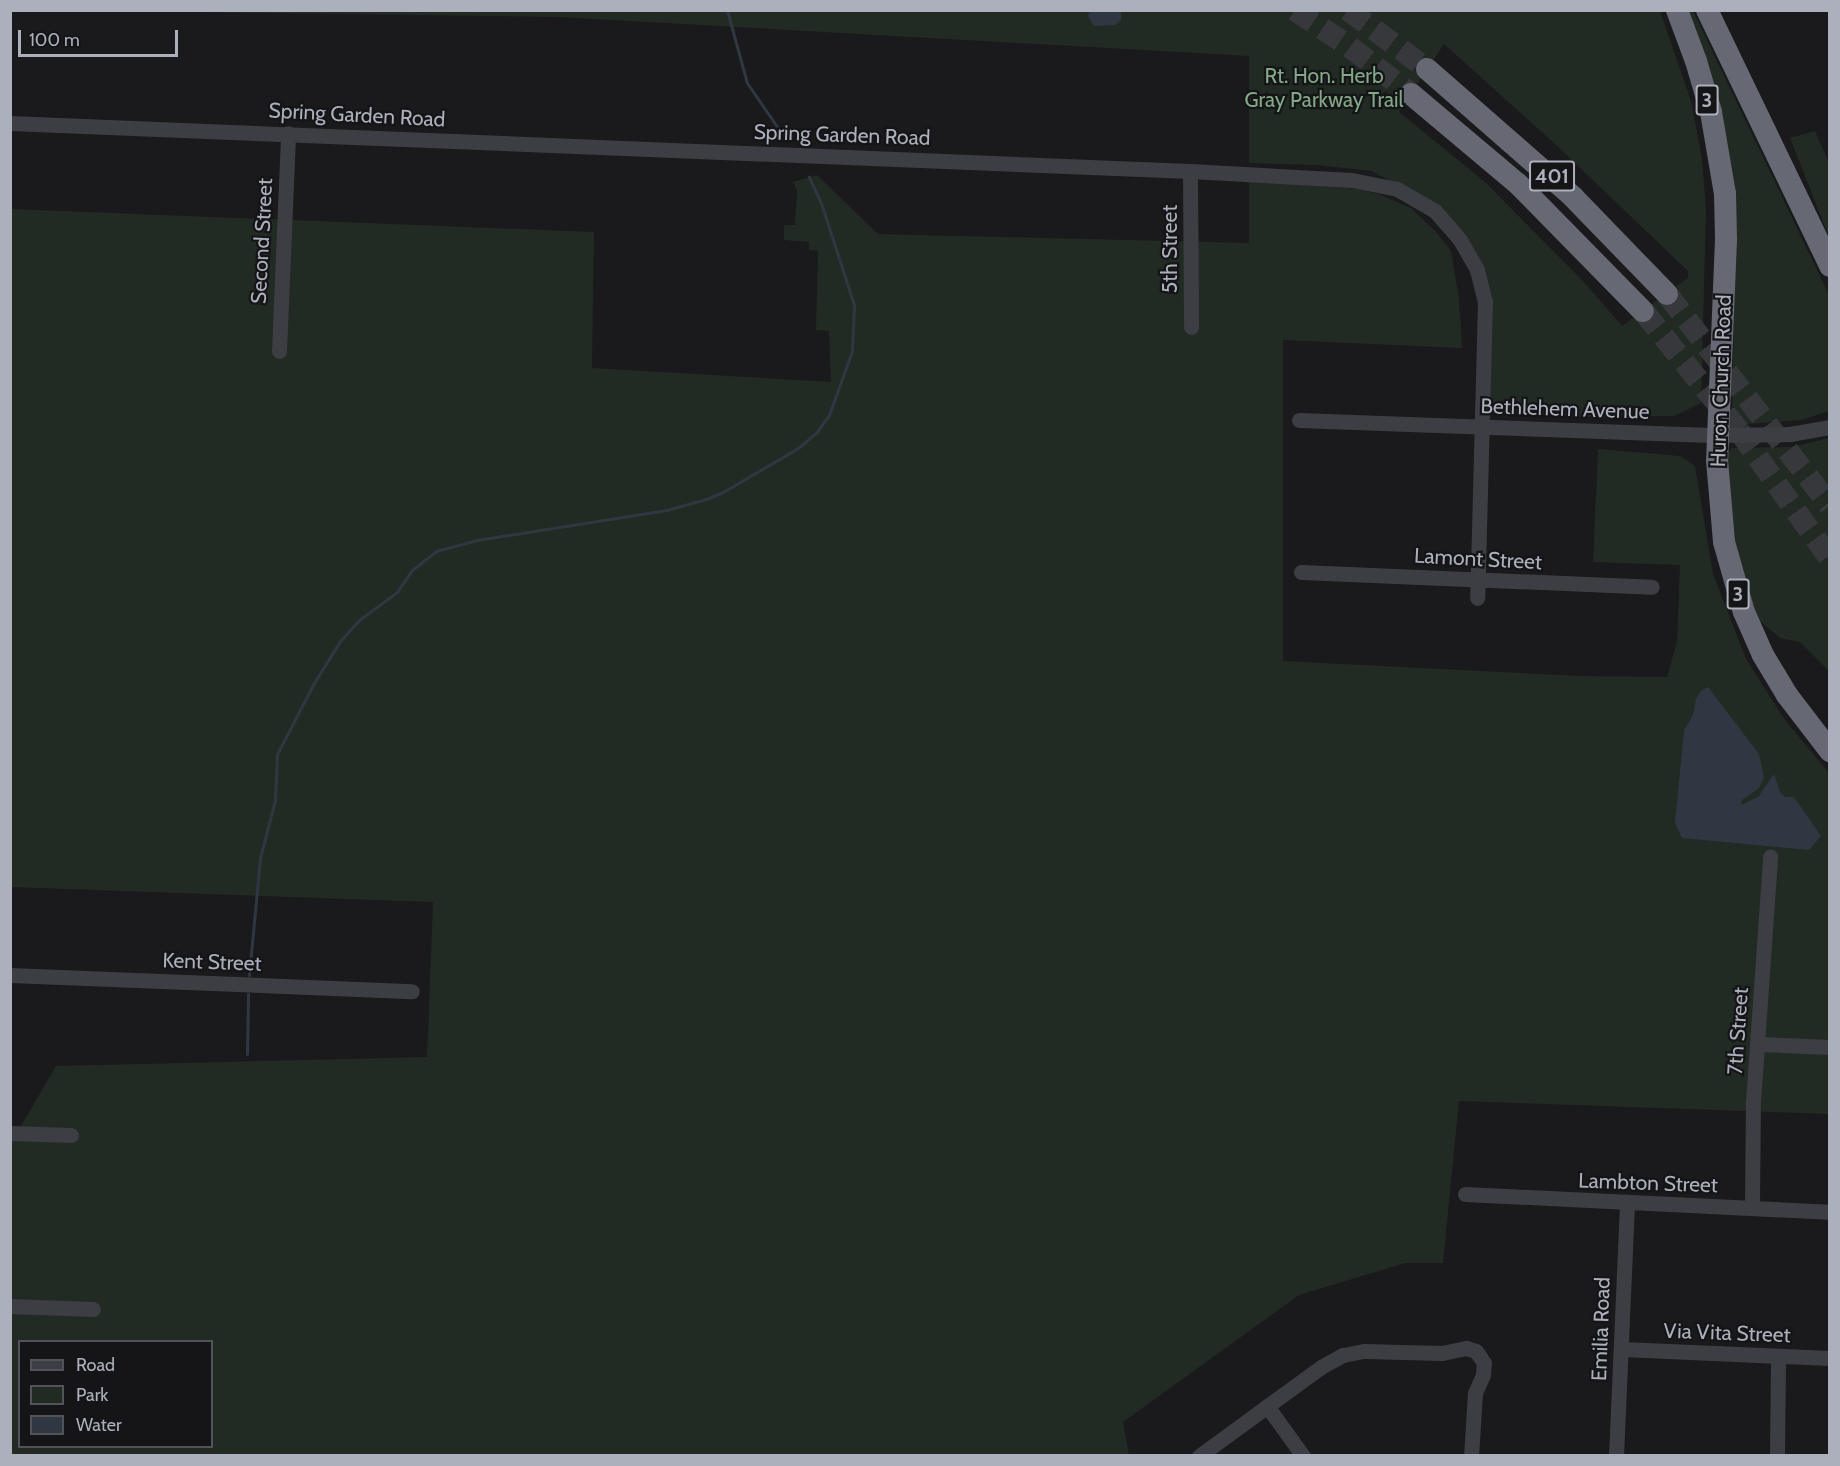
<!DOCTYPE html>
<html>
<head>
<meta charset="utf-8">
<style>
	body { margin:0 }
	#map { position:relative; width:1840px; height:1466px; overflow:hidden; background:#1a1a1c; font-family:Cabin,sans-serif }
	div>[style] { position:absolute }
	.green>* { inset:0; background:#212b23 }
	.water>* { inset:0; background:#2f3842 }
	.stream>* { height:3px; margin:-1.5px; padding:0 1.5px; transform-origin:1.5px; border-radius:1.5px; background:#2f3842 }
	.highway-tunnel>* { height:22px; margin-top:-11px; transform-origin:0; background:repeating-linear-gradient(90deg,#37383c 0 22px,transparent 0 33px) }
	.minor>* { height:15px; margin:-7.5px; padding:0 7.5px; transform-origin:7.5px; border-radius:7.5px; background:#3d3d44 }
	.highway>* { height:22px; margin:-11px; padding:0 11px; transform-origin:11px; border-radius:11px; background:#666973 }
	span { translate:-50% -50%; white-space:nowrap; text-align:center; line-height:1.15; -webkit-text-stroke:4.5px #151517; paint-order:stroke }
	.shield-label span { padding:2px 4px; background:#151517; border:2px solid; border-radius:4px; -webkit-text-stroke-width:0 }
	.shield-label { font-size:20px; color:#acb0bc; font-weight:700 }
	.park-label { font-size:21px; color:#82a887 }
	.street-label { font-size:21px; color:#acb0bc }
	.frame { position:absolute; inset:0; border:12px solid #acb0bc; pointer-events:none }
	.legend { position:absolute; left:18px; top:1340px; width:195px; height:108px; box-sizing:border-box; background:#151517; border:2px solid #515359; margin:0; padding:8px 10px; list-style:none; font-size:18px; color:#acb0bc }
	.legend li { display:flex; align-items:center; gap:12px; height:30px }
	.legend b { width:30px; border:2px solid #515359 }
	.scale { position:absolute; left:18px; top:30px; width:160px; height:27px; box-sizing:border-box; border:3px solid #acb0bc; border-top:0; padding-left:8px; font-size:18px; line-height:21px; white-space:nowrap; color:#acb0bc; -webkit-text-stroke:4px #151517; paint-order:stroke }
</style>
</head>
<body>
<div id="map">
	<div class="green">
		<i style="clip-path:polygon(evenodd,49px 10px,1660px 11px,1691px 101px,1702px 159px,1706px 209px,1701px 403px,1674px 416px,1576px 417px,1497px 411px,1489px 406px,1490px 305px,1442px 210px,1372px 171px,1316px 165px,1249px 163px,1249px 56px,559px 17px,49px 10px,1444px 44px,1555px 144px,1688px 271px,1688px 278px,1622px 326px,1583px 281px,1485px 182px,1399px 112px,1444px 44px)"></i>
		<i style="clip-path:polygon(1687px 11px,1693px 11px,1829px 295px,1829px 411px,1801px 420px,1746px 424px,1737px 423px,1732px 416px,1735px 262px)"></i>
		<i style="clip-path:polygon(1815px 131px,1829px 163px,1829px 237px,1790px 138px)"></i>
		<i style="clip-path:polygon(evenodd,817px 175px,878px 234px,1249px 243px,1249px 181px,1358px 189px,1378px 194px,1411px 208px,1436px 232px,1451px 251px,1459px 299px,1462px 348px,1283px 340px,1283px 661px,1581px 676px,1667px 677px,1677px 642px,1680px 565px,1593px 562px,1598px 449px,1680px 456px,1695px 466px,1713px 574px,1746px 659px,1785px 720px,1829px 773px,1829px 1114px,1459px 1101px,1443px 1263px,1405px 1263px,1299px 1295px,1123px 1422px,1129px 1455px,11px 1455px,11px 1143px,56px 1066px,427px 1057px,433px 902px,11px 887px,11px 209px,594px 232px,592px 368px,831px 382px,829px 331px,816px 330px,818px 251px,809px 250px,809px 242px,784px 240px,784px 225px,795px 225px,797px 191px,793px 182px,817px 175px,20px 1342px,212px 1342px,212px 1446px,20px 1446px,20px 1342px)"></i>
		<i style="clip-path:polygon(1829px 438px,1829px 671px,1800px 642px,1780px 638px,1760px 621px,1744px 584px,1730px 518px,1725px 454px,1732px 448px,1792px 447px)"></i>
	</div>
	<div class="water">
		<i style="clip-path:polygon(1090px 10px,1121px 11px,1121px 20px,1115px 25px,1094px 26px,1088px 16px)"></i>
		<i style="clip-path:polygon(1708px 687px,1759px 754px,1764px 778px,1759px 788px,1742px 800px,1741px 805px,1758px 797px,1774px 774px,1780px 792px,1785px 797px,1794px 797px,1821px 836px,1809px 850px,1682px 838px,1675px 823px,1684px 731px,1693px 715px,1696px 699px,1701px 691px)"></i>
	</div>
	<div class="stream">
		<i style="left:727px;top:10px;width:76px;rotate:74.7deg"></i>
		<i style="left:747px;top:83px;width:67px;rotate:55.4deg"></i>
		<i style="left:249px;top:975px;width:118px;rotate:-84.6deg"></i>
		<i style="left:260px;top:858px;width:60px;rotate:-75.5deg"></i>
		<i style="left:275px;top:800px;width:46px;rotate:-87.5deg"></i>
		<i style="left:277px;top:754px;width:80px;rotate:-62.5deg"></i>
		<i style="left:314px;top:683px;width:49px;rotate:-58.2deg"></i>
		<i style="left:340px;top:641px;width:28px;rotate:-48deg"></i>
		<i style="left:359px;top:620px;width:47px;rotate:-36.4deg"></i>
		<i style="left:397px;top:592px;width:27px;rotate:-56deg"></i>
		<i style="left:412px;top:570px;width:31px;rotate:-38deg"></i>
		<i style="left:436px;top:551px;width:42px;rotate:-15deg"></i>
		<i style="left:477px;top:540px;width:192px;rotate:-9deg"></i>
		<i style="left:667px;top:510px;width:41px;rotate:-15.8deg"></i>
		<i style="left:706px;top:499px;width:18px;rotate:-22deg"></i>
		<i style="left:723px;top:492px;width:87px;rotate:-30.4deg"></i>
		<i style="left:798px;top:448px;width:23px;rotate:-40deg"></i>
		<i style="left:816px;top:433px;width:22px;rotate:-54deg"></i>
		<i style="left:829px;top:415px;width:68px;rotate:-70.2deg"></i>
		<i style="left:852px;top:351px;width:46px;rotate:-87.5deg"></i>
		<i style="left:854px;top:305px;width:107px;rotate:-107.9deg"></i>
		<i style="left:821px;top:203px;width:29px;rotate:-115deg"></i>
		<i style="left:247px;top:1054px;width:60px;rotate:-89deg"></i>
	</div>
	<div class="highway-tunnel">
		<i style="left:1295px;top:10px;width:66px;rotate:33.9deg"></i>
		<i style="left:1350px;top:47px;width:77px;rotate:37.6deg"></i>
		<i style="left:1348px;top:10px;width:99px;rotate:36.8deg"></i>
		<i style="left:1667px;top:294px;width:267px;rotate:52.4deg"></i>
		<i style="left:1643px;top:311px;width:154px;rotate:51.3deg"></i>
		<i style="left:1739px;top:431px;width:157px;rotate:54.6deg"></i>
	</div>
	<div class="minor">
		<i style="left:10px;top:123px;width:1181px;rotate:2.33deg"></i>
		<i style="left:1190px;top:171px;width:162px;rotate:3.2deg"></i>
		<i style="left:1352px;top:180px;width:46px;rotate:11.3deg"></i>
		<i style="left:1397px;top:189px;width:44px;rotate:30.1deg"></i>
		<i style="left:1435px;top:211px;width:38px;rotate:49deg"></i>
		<i style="left:1460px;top:240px;width:34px;rotate:60deg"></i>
		<i style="left:1477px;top:270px;width:32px;rotate:76deg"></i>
		<i style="left:1485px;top:301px;width:297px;rotate:91.5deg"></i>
		<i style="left:1190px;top:171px;width:156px;rotate:89.6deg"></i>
		<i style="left:279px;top:351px;width:218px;rotate:-87.6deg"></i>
		<i style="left:1299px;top:420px;width:419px;rotate:2.1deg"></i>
		<i style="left:1718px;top:435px;width:72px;rotate:-0.8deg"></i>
		<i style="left:1790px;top:434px;width:41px;rotate:-9.9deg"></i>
		<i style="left:1301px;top:572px;width:351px;rotate:2.4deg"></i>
		<i style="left:10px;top:975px;width:402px;rotate:2.3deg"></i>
		<i style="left:1759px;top:1044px;width:71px;rotate:2.4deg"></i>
		<i style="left:10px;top:1133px;width:61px;rotate:1.9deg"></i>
		<i style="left:1465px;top:1194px;width:365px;rotate:2.8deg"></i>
		<i style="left:1752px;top:1208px;width:106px;rotate:-89.5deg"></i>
		<i style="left:1753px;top:1102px;width:246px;rotate:-86deg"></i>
		<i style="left:10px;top:1306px;width:83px;rotate:2.1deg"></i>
		<i style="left:1622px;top:1349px;width:208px;rotate:2.5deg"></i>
		<i style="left:1267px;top:1406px;width:62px;rotate:54.2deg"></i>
		<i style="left:1199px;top:1456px;width:151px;rotate:-36.1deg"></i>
		<i style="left:1321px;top:1367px;width:25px;rotate:-29deg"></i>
		<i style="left:1343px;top:1355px;width:21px;rotate:-11deg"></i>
		<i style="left:1364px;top:1351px;width:78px;rotate:1.5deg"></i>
		<i style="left:1442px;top:1353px;width:25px;rotate:-12deg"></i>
		<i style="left:1466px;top:1348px;width:10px;rotate:17deg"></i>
		<i style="left:1476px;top:1351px;width:14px;rotate:56deg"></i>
		<i style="left:1484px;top:1363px;width:12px;rotate:95deg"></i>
		<i style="left:1483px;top:1375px;width:20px;rotate:114deg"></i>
		<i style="left:1475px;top:1393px;width:63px;rotate:93.6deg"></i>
		<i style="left:1616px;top:1456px;width:252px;rotate:-87.5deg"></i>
		<i style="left:1777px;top:1456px;width:100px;rotate:-89.4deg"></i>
	</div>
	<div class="highway">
		<i style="left:1677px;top:10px;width:54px;rotate:69.6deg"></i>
		<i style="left:1696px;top:61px;width:53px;rotate:73.6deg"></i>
		<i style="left:1711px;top:112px;width:83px;rotate:80.3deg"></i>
		<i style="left:1725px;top:194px;width:45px;rotate:88.7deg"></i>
		<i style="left:1726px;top:239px;width:221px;rotate:92.3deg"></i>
		<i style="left:1717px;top:460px;width:82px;rotate:85.1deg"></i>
		<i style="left:1724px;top:542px;width:73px;rotate:74.1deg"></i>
		<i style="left:1744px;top:612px;width:47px;rotate:66.2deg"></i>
		<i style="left:1763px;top:655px;width:47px;rotate:59deg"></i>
		<i style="left:1787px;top:695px;width:71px;rotate:52.5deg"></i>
		<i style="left:1707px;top:10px;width:284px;rotate:64.3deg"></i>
		<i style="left:1427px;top:69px;width:194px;rotate:41.2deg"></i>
		<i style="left:1573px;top:197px;width:135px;rotate:45.9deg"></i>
		<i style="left:1411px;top:94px;width:140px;rotate:40.1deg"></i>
		<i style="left:1518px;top:184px;width:178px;rotate:45.5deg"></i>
	</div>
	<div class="shield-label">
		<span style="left:1707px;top:100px">3</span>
		<span style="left:1552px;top:176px">401</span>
		<span style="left:1738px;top:594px">3</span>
	</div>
	<div class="park-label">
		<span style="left:1324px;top:88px">Rt. Hon. Herb<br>Gray Parkway Trail</span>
	</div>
	<div class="street-label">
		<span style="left:357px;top:115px;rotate:3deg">Spring Garden Road</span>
		<span style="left:842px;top:135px;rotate:2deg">Spring Garden Road</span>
		<span style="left:262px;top:241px;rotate:-87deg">Second Street</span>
		<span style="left:1170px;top:249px;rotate:-90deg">5th Street</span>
		<span style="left:1721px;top:381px;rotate:-88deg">Huron Church Road</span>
		<span style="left:1565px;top:409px;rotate:2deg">Bethlehem Avenue</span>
		<span style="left:1478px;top:559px;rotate:3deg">Lamont Street</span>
		<span style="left:212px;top:962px;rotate:2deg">Kent Street</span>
		<span style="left:1738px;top:1031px;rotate:-86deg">7th Street</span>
		<span style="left:1648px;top:1183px;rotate:2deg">Lambton Street</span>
		<span style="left:1601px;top:1329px;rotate:-88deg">Emilia Road</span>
		<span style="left:1727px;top:1333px;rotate:2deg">Via Vita Street</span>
	</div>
	<div class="frame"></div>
	<ul class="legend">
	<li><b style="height:8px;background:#3d3d44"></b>Road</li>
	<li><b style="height:16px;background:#212b23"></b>Park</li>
	<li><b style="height:16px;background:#2f3842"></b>Water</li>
	</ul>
	<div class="scale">100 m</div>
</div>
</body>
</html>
